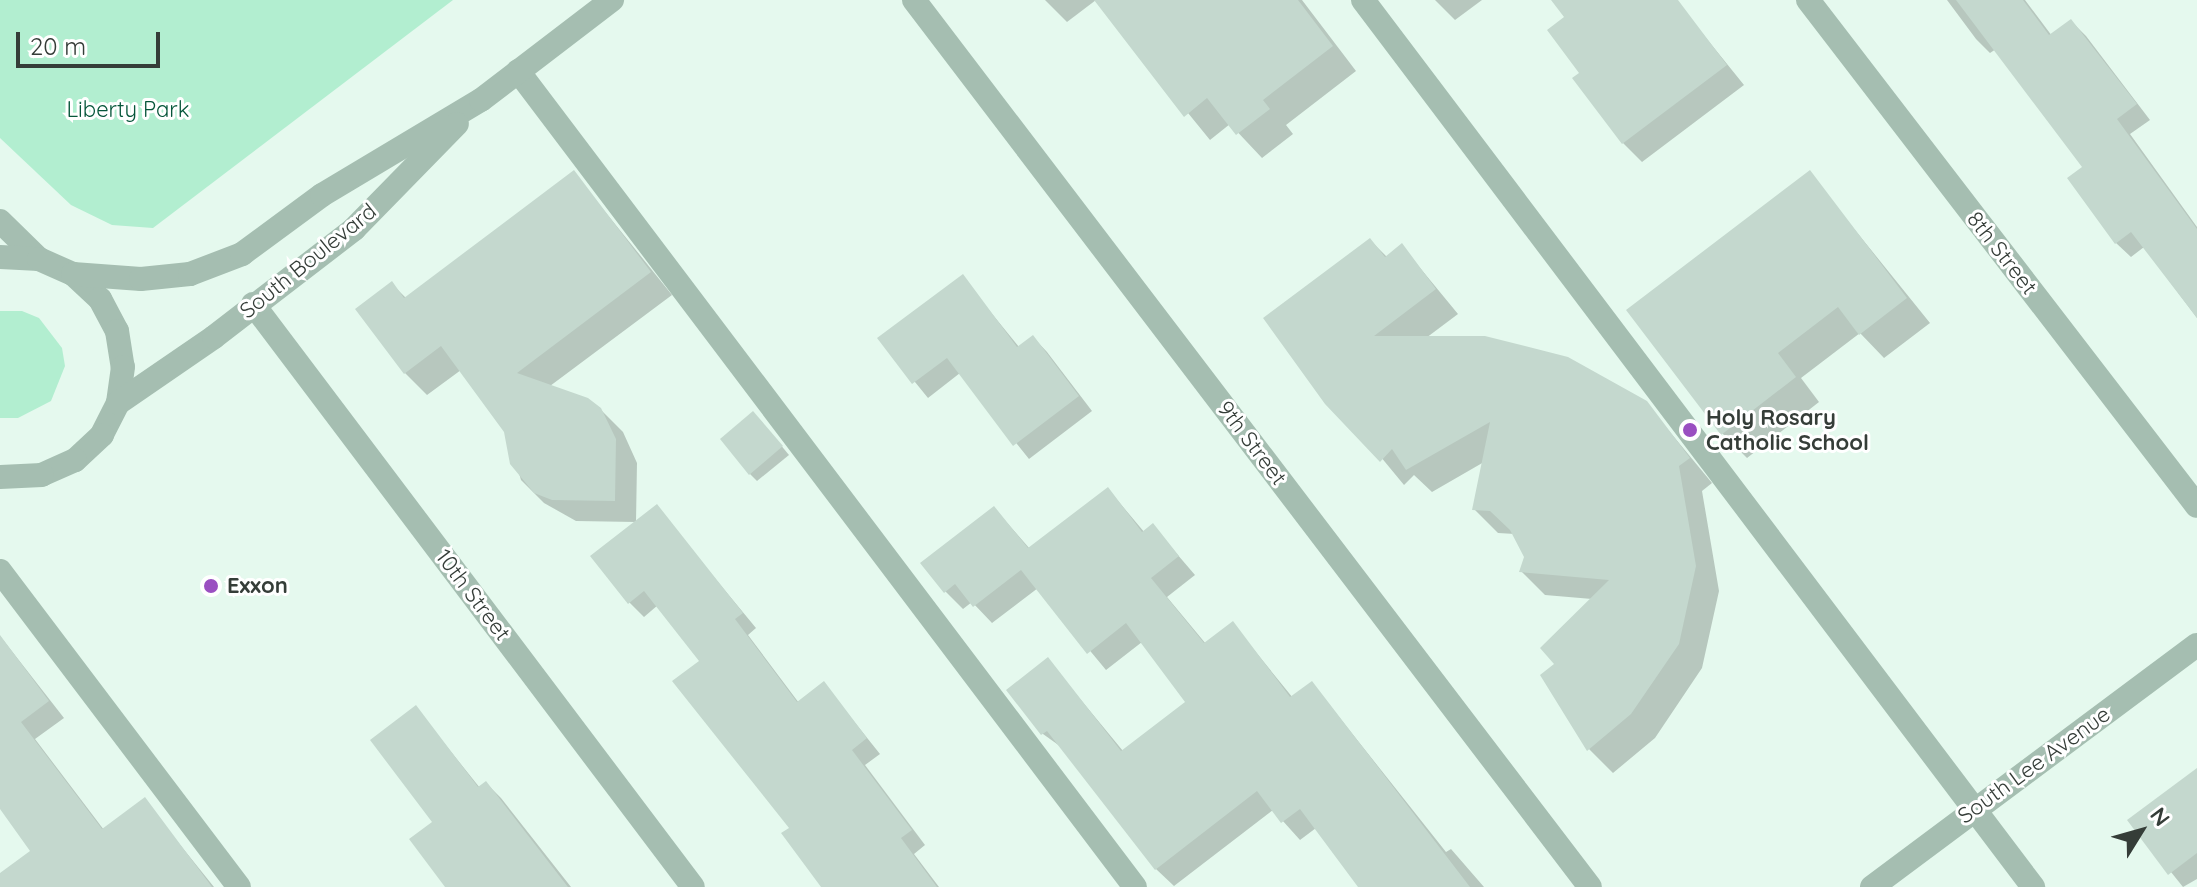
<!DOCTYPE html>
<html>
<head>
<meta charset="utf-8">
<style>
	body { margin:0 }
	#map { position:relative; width:2197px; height:887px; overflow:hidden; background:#e5f9ee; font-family:Quicksand,sans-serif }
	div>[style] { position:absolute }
	.green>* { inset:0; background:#b2eed0 }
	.shadow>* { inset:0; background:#0003 }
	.building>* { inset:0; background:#c4d8ce }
	.service>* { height:24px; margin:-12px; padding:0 12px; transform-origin:12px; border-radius:12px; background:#a5beb1 }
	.minor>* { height:24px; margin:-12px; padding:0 12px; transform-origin:12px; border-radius:12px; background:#a5beb1 }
	.tertiary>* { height:24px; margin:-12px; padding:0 12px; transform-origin:12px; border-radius:12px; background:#a5beb1 }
	.dots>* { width:22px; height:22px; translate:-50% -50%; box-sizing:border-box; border:4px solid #fff; border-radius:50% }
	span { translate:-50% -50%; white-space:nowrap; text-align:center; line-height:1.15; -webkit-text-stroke:6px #fff; paint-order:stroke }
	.park-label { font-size:22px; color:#06563a }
	.street-label { font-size:22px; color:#353d38 }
	.poi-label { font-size:22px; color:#353d38; font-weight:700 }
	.left { translate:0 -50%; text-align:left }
	.north { position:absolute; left:2101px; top:791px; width:80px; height:80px; -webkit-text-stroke:6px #fff; paint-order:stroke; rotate:53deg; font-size:22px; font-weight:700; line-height:32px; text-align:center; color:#353d38 }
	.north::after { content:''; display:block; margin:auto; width:28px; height:36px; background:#353d38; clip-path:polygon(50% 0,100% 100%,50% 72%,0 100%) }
	.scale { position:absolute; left:16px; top:32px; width:144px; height:36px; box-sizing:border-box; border:4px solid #353d38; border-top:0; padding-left:10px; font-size:24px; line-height:28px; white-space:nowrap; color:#353d38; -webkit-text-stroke:6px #fff; paint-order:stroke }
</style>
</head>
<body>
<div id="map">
	<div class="green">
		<i style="clip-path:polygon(0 0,453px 0,153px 228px,112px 225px,71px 205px,0 138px)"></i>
		<i style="clip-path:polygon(0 311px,22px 311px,39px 318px,62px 348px,65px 366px,51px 401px,18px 418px,0 418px)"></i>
	</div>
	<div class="shadow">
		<i style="clip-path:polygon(1045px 0,1096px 0,1067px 22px)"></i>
		<i style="clip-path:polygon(1096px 0,1302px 0,1356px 71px,1286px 125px,1293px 134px,1262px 158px,1230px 124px,1210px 140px)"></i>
		<i style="clip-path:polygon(1435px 0,1482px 0,1455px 20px)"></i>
		<i style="clip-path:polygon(1554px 0,1677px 2px,1744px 85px,1642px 162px,1623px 143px,1582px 73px,1567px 18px)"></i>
		<i style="clip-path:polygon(1947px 0,2025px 0,2052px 36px,2071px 21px,2086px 36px,2150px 120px,2130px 134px,2197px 227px,2197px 318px,2144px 247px,2131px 257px,2116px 243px,2085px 167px,1996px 49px,1990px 53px,1976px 39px)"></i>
		<i style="clip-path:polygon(574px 173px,672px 295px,550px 386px,600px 409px,623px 432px,637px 463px,636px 522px,576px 521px,544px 503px,521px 480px,506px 431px,461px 370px,427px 395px,405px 373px,392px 284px,407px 299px)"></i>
		<i style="clip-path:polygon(1809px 173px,1930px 323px,1884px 358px,1860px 333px,1801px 378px,1819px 402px,1747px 458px,1722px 433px)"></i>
		<i style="clip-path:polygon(1370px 240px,1387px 257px,1402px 246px,1458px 314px,1426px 338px,1646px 403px,1712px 483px,1702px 491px,1719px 591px,1702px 668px,1655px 738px,1613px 773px,1589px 749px,1557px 665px,1592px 599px,1545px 595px,1521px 571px,1526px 557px,1515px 534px,1498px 533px,1474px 509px,1484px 462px,1432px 492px,1414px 475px,1404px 485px,1266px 318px)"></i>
		<i style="clip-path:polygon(962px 277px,1019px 347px,1033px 337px,1047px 352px,1092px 411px,1029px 459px,960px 373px,928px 398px,880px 339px)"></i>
		<i style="clip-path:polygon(760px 420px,789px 455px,757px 481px,750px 474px)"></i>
		<i style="clip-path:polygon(1108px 489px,1145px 533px,1153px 526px,1195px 575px,1167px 597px,1206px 644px,1233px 624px,1293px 698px,1312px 683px,1446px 852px,1451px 849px,1484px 887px,1361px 887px,1316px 828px,1300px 840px,1273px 810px,1174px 886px,1156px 869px,1064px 749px,1043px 734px,1009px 690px,1048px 660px,1123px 751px,1187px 702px,1142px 642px,1106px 670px,1038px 588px,992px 623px,972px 602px,963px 609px,945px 591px,994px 508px,1030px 549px)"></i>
		<i style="clip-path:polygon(656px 507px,756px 628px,748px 635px,799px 703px,824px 684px,880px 754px,865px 765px,925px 845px,914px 854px,939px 887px,824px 887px,702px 661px,658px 605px,644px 617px,629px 602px)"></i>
		<i style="clip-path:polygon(0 636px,64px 718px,35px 739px,104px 830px,144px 800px,214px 887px,0 887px,0 876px,33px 851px,0 805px)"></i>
		<i style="clip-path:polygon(416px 708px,480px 788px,486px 783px,501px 798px,571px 887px,448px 887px)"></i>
		<i style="clip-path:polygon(2197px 790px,2197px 879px,2183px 887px,2130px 821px)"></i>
	</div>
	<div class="building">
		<i style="clip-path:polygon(1094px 0,1298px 0,1333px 46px,1263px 100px,1270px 109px,1236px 135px,1207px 98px,1184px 117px)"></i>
		<i style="clip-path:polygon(1551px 0,1678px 0,1727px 65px,1622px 144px,1572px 78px,1579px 73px,1547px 30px,1564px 17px)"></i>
		<i style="clip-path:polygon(1956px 0,2023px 0,2049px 35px,2071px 19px,2137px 104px,2117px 119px,2197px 229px,2197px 318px,2131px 232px,2115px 244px,2067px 178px,2082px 167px)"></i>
		<i style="clip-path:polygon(574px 170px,651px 272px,517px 373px,588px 398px,601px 408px,616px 439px,615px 501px,552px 500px,534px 493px,510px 464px,504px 432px,441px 346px,404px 374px,355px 309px,392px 281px,404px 298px)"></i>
		<i style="clip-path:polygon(1810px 170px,1907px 298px,1859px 335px,1838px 307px,1778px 353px,1796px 377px,1721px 435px,1626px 310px)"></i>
		<i style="clip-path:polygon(1370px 238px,1385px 257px,1402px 243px,1436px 289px,1374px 336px,1485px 336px,1568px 357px,1647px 401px,1690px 458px,1679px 466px,1696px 566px,1679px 644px,1631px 714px,1587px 751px,1540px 675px,1554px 664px,1540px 648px,1609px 580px,1519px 572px,1524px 557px,1510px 530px,1490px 511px,1472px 510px,1490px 422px,1406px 470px,1392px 449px,1380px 462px,1325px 404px,1263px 318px)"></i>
		<i style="clip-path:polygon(963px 274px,1017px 347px,1033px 335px,1079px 396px,1013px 446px,947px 358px,912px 384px,877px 338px)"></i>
		<i style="clip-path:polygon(753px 411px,783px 446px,749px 475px,720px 439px)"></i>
		<i style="clip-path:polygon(1108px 487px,1142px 532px,1153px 523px,1179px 556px,1151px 578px,1204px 643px,1233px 621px,1290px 697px,1312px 681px,1470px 887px,1358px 887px,1300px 809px,1281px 823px,1257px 791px,1155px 870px,1047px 731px,1041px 735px,1006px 690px,1048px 657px,1121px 751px,1185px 702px,1126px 623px,1087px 654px,1021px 570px,973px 607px,955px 584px,944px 593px,920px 563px,994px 506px,1028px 548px)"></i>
		<i style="clip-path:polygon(657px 504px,743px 613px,735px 619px,797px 702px,824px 681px,867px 738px,852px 750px,912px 830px,901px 838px,937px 887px,821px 887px,781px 833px,789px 828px,672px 681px,699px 661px,644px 591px,628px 604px,590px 556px)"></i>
		<i style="clip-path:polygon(0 635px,49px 701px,21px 722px,102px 829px,145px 797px,212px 887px,0 887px,0 873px,30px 851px,0 809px)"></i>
		<i style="clip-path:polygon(416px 705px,478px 787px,486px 781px,568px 887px,445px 887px,409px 839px,432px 822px,370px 740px)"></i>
		<i style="clip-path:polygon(2197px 768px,2197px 853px,2168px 875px,2127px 820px)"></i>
	</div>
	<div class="service">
		<i style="left:1363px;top:0;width:1112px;rotate:52.93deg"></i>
		<i style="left:518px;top:71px;width:1023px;rotate:52.91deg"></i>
		<i style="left:0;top:571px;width:396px;rotate:52.9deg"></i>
	</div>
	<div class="minor">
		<i style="left:914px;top:0;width:1115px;rotate:52.69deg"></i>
		<i style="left:1808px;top:0;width:638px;rotate:52.45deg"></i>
		<i style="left:253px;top:304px;width:730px;rotate:52.96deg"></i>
		<i style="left:1872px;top:887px;width:405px;rotate:-36.7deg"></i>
	</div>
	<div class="tertiary">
		<i style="left:0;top:221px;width:54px;rotate:44.3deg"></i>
		<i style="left:0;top:257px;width:39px;rotate:3deg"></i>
		<i style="left:39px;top:259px;width:37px;rotate:24deg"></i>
		<i style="left:73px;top:274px;width:37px;rotate:43deg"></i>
		<i style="left:100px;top:299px;width:36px;rotate:62deg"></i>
		<i style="left:117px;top:331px;width:36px;rotate:81deg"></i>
		<i style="left:123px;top:367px;width:36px;rotate:98deg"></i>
		<i style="left:118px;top:403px;width:36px;rotate:117deg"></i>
		<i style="left:102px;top:435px;width:37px;rotate:137deg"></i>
		<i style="left:75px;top:460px;width:36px;rotate:156deg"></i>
		<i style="left:42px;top:475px;width:42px;rotate:177.3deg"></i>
		<i style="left:73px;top:274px;width:68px;rotate:4.2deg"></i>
		<i style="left:141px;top:279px;width:49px;rotate:-5.8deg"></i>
		<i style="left:190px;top:274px;width:56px;rotate:-21deg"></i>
		<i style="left:242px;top:254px;width:99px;rotate:-36.4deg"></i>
		<i style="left:322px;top:195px;width:185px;rotate:-30.9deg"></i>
		<i style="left:481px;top:100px;width:165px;rotate:-37.4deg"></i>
		<i style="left:118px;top:403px;width:116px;rotate:-34.5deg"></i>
		<i style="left:214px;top:337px;width:177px;rotate:-37.6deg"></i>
		<i style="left:354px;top:229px;width:147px;rotate:-45.6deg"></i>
	</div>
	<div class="dots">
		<i style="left:1690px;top:430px;background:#9a4fc1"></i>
		<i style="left:211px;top:586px;background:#9a4fc1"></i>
	</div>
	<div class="park-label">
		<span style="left:128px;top:110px">Liberty Park</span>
	</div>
	<div class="street-label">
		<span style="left:2002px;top:253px;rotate:52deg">8th Street</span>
		<span style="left:308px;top:261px;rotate:-39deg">South Boulevard</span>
		<span style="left:1252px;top:443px;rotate:53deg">9th Street</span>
		<span style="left:473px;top:595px;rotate:53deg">10th Street</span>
		<span style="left:2034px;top:765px;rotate:-36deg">South Lee Avenue</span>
	</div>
	<div class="poi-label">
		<span class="left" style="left:1706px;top:430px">Holy Rosary<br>Catholic School</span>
		<span class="left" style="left:227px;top:586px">Exxon</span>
	</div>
	<div class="north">N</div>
	<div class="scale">20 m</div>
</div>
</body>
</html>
